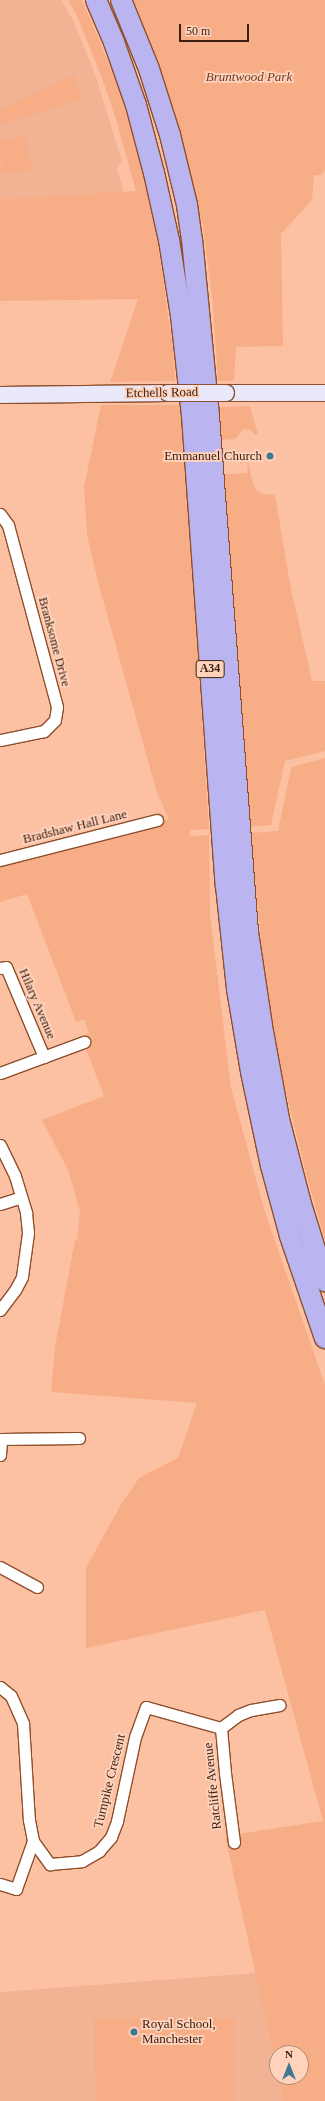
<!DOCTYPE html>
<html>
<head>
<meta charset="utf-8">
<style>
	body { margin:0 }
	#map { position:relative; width:325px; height:2101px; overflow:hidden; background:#fcc1a3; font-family:"Times New Roman",serif }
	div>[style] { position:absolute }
	.built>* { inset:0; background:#f1b393 }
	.green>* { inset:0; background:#f7ad86 }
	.roads { filter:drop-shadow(1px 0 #8e4e2b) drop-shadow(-1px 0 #8e4e2b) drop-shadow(0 1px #8e4e2b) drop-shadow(0 -1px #8e4e2b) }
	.street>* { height:11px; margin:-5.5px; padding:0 5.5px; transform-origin:5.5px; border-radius:5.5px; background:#fff }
	.secondary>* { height:16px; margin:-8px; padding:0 8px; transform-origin:8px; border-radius:8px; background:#eae9fb }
	.highway>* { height:20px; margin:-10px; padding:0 10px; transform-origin:10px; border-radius:10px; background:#bab5f1 }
	.bridges { filter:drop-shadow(1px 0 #8e4e2b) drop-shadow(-1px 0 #8e4e2b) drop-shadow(0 1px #8e4e2b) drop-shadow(0 -1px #8e4e2b) }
	.secondary-bridge>* { height:16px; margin:-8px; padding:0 8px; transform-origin:8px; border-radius:8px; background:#eae9fb }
	.dots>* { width:11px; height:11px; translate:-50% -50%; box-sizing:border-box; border:2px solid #ffd2bc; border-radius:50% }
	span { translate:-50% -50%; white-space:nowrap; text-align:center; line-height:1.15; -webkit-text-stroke:3.5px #ffd2bc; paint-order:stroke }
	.shield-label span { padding:1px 3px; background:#ffd2bc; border:1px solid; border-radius:3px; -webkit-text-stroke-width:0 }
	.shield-label { font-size:12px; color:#3b2011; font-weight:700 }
	.park-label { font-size:13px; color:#6b3c22; font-style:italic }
	.street-label { font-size:13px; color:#3b2011 }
	.poi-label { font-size:13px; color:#3b2011 }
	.right { translate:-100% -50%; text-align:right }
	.left { translate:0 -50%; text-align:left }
	.north { position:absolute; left:269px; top:2045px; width:40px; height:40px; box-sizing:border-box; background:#ffd2bc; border:1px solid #b18b78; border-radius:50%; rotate:0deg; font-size:11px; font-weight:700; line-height:16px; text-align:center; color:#3b2011 }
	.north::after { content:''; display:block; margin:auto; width:14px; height:18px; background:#3e7891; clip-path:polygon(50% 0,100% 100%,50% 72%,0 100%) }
	.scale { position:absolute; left:179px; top:24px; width:70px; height:18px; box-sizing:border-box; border:2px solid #3b2011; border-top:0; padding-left:5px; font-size:12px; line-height:14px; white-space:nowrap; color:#3b2011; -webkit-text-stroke:3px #ffd2bc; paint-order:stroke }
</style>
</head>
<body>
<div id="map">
	<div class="built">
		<i style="clip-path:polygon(0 0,61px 0,73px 20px,94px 71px,122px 161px,117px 169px,124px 192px,0 199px)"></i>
		<i style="clip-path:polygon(256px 1973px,283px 2101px,0 2101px,0 1992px)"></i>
	</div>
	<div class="green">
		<i style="clip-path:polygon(68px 0,82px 0,117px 82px,142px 164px,157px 237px,173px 349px,175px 381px,110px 382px,138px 299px,0 301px,0 199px,136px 191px,115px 116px,102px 78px,76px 14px)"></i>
		<i style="clip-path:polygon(132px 0,325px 0,325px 171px,320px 175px,314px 175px,312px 200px,281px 234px,283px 346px,236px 347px,234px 381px,218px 381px,213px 304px,203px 227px,180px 134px,165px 85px,156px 58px)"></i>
		<i style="clip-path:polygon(74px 75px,82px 99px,0 125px,0 109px)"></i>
		<i style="clip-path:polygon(24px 134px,32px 170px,0 173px,0 167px,3px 166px,0 157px,0 142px)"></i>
		<i style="clip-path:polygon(101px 405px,182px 405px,209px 829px,190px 830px,190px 836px,209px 835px,210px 915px,231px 1088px,265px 1212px,325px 1385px,325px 2101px,283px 2101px,278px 2077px,301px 2077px,301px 2053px,277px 2053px,277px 2071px,225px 1836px,323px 1821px,265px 1610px,86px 1648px,86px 1568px,120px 1506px,139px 1478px,178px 1458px,197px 1403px,51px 1392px,55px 1347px,75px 1240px,77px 1240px,80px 1212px,69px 1172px,42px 1120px,104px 1096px,81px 1036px,89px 1033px,84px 1019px,76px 1022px,27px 894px,0 902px,0 864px,169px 819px,157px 793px,98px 582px,87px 535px,84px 487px)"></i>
		<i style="clip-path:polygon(250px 406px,258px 434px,255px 435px,251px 430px,244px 429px,235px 439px,222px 440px,219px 407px)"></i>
		<i style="clip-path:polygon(240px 452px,247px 454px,251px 477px,256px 490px,262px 494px,275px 495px,290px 584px,312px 681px,325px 681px,325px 751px,285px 761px,271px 825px,249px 827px,229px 559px,225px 474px,248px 473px,247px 462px,240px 463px)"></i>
		<i style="clip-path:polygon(325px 758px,325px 1240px,308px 1181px,278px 1060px,266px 985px,250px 833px,278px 831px,291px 768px,295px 766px)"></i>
		<i style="clip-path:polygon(94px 2018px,235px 2018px,235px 2101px,95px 2101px)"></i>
	</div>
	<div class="roads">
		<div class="street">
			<i style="left:0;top:514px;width:14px;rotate:54deg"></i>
			<i style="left:8px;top:525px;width:188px;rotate:74.9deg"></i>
			<i style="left:57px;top:707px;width:13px;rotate:99deg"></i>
			<i style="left:55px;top:720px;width:16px;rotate:135deg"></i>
			<i style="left:44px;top:731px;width:45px;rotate:168.4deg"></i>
			<i style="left:0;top:860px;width:162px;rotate:-14.3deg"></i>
			<i style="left:0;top:968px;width:6px;rotate:-9deg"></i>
			<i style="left:6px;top:967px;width:98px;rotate:67.1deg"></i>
			<i style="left:0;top:1073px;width:90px;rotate:-20.3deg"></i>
			<i style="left:0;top:1145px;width:34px;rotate:64deg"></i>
			<i style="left:15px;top:1176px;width:39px;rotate:73deg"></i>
			<i style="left:26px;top:1213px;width:20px;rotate:84deg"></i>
			<i style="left:28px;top:1233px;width:44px;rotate:97.8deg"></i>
			<i style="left:22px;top:1277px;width:15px;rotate:118deg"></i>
			<i style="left:15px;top:1290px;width:25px;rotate:127deg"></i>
			<i style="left:0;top:1204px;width:22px;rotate:-18deg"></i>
			<i style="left:0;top:1439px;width:79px;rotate:-0.7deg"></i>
			<i style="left:0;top:1455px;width:16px;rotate:-86deg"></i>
			<i style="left:0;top:1567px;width:42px;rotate:28.4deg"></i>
			<i style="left:0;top:1687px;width:14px;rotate:39deg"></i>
			<i style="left:11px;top:1696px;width:30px;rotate:66deg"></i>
			<i style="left:23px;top:1723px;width:97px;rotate:86.5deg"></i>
			<i style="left:29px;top:1820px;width:21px;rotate:79deg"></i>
			<i style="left:33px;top:1841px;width:29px;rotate:54deg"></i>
			<i style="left:50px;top:1864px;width:32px;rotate:-5deg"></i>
			<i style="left:82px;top:1861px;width:20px;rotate:-30deg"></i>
			<i style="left:99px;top:1851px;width:18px;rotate:-49deg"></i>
			<i style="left:111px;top:1837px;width:17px;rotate:-69deg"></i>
			<i style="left:117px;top:1821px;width:86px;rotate:-77.9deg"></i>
			<i style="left:135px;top:1737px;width:32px;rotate:-70deg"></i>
			<i style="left:146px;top:1707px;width:78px;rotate:15.6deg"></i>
			<i style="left:221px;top:1728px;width:45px;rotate:84.9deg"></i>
			<i style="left:225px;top:1773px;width:70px;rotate:82.6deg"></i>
			<i style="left:221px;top:1728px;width:21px;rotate:-37deg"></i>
			<i style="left:238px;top:1715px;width:14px;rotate:-21deg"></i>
			<i style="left:251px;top:1710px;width:29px;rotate:-10deg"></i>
			<i style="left:0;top:1884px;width:17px;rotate:17deg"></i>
			<i style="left:16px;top:1889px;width:51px;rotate:-70.5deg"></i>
		</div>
		<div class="secondary">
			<i style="left:226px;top:393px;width:99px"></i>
			<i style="left:0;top:395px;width:168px;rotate:-0.7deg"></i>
		</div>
		<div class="highway">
			<i style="left:96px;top:0;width:46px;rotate:66.8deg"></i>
			<i style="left:114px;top:42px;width:67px;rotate:70.8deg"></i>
			<i style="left:136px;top:105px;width:70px;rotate:75.2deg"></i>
			<i style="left:154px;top:173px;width:69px;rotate:77.4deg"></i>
			<i style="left:169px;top:240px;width:77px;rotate:81deg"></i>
			<i style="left:181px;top:316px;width:101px;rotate:83.7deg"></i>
			<i style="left:192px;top:416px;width:471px;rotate:85.9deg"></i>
			<i style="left:226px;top:886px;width:104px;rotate:83.9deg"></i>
			<i style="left:237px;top:989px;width:84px;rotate:80.4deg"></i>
			<i style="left:251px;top:1072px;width:96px;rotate:78deg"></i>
			<i style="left:271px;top:1166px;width:73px;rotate:74.8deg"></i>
			<i style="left:290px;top:1236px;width:108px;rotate:71.1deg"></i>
			<i style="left:121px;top:0;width:74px;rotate:67.9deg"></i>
			<i style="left:149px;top:69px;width:69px;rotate:72.3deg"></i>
			<i style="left:170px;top:135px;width:72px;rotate:76.3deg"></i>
			<i style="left:187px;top:205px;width:34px;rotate:82deg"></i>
			<i style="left:192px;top:239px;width:178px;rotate:84.5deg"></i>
			<i style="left:209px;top:416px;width:517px;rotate:85.68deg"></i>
			<i style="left:248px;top:932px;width:95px;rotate:81.5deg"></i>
			<i style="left:262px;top:1026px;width:95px;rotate:79.6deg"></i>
			<i style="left:279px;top:1119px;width:88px;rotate:75.5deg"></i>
			<i style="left:301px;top:1204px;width:81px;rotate:72.7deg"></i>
		</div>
	</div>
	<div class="bridges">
		<div class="secondary-bridge">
			<i style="left:168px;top:393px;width:58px"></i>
		</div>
	</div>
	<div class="dots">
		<i style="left:270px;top:456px;background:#3e7891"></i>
		<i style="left:134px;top:2032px;background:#3e7891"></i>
	</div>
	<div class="shield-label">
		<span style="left:210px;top:669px">A34</span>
	</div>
	<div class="park-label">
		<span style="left:249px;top:77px">Bruntwood Park</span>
	</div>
	<div class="street-label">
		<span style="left:162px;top:393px;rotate:-1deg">Etchells Road</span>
		<span style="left:54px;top:642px;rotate:75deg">Branksome Drive</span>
		<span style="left:75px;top:827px;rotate:-14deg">Bradshaw Hall Lane</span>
		<span style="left:37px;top:1004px;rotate:67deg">Hilary Avenue</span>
		<span style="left:110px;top:1781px;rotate:-76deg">Turnpike Crescent</span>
		<span style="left:213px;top:1786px;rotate:-96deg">Ratcliffe Avenue</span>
	</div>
	<div class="poi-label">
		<span class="right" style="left:262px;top:456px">Emmanuel Church</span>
		<span class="left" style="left:142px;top:2032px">Royal School,<br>Manchester</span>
	</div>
	<div class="north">N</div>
	<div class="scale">50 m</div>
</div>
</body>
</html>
